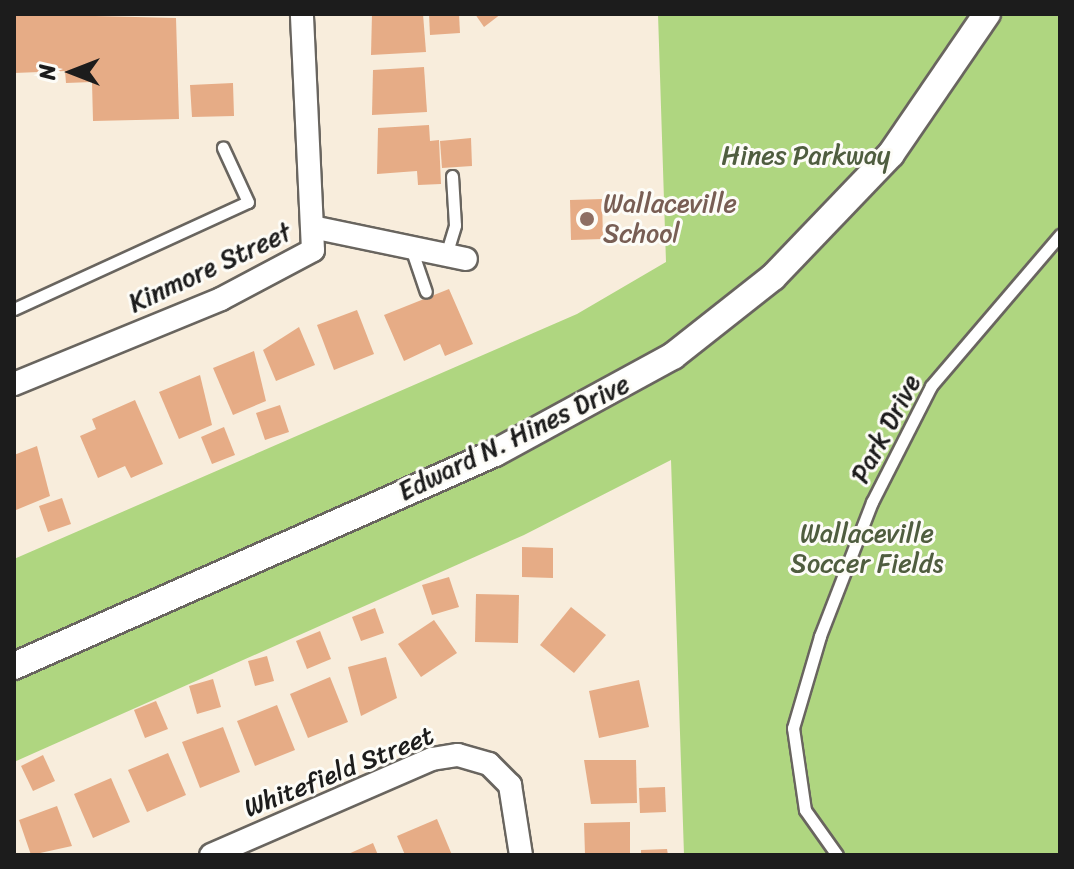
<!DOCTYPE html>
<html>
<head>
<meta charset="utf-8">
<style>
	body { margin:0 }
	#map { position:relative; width:1074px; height:869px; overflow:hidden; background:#f8eddc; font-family:Sriracha,sans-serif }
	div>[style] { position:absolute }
	.green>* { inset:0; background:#afd680 }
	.building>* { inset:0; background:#e6ac86 }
	.roads { filter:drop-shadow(2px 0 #69655f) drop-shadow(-2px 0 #69655f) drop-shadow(0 2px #69655f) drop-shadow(0 -2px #69655f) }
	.service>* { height:11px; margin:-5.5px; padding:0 5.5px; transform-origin:5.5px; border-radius:5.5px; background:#fff }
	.minor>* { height:22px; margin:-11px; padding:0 11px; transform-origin:11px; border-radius:11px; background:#fff }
	.tertiary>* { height:26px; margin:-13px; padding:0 13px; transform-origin:13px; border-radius:13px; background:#fff }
	.dots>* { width:22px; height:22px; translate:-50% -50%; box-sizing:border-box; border:4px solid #fdfcf7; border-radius:50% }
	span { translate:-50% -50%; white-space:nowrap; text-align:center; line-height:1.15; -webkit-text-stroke:6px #fdfcf7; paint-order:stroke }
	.park-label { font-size:26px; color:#4f5d3f }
	.education-label { font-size:26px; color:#785e54 }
	.left { translate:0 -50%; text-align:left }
	.street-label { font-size:26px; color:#1c1c1c }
	.frame { position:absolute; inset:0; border:16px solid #1c1c1c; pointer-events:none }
	.north { position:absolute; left:32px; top:32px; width:80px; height:80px; -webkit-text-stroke:6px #fdfcf7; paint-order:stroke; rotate:270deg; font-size:22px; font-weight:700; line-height:32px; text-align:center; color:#1c1c1c }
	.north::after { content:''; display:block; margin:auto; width:28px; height:36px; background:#1c1c1c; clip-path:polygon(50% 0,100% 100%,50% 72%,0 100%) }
</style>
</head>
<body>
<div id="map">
	<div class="green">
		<i style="clip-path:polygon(658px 14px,1060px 14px,1060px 855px,684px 855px,671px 460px,524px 535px,14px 762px,14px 559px,577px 314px,666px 262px)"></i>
	</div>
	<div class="building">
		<i style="clip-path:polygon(14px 14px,176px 18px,179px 119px,93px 121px,92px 82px,66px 83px,65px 71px,14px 73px)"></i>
		<i style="clip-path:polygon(372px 14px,423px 14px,426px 52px,371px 55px)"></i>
		<i style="clip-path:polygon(429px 14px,459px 14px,460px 33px,430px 35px)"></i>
		<i style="clip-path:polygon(475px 14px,501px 14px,484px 27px)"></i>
		<i style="clip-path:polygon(424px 67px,427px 112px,372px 115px,373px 70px)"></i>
		<i style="clip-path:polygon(233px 83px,234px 116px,192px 117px,190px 85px)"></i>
		<i style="clip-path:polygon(429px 125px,430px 141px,439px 140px,441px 184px,418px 185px,417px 171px,377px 174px,378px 128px)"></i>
		<i style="clip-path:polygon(471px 138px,472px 166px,442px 168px,440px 141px)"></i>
		<i style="clip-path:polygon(602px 199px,603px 239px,571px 240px,570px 200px)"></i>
		<i style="clip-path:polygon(449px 289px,473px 344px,445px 356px,440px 344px,404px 361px,384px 315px)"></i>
		<i style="clip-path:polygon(357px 310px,374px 354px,334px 370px,317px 325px)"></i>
		<i style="clip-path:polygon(299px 327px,315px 365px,276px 381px,263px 350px)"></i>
		<i style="clip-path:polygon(254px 351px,266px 401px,233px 415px,213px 368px)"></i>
		<i style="clip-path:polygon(200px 375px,212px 425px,179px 439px,159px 392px)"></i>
		<i style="clip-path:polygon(135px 400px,163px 464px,131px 478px,125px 466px,98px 478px,80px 436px,96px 429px,92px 419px)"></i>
		<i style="clip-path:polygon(280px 405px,289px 432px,265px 440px,256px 413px)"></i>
		<i style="clip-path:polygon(224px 427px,235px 455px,212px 464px,201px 437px)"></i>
		<i style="clip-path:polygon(37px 446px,50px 496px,16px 510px,14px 455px)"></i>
		<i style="clip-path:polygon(62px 498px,71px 524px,48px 532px,39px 506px)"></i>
		<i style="clip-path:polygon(522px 547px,553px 548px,553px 578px,522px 577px)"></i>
		<i style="clip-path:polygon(449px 577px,459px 607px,432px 615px,422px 585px)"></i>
		<i style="clip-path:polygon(476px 594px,519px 595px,518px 643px,475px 642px)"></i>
		<i style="clip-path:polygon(571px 607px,606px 635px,574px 673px,540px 645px)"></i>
		<i style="clip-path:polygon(375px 608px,384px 633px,361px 641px,352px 617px)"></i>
		<i style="clip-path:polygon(434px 620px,457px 653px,421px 677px,398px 644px)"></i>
		<i style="clip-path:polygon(320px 631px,331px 659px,307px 669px,296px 641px)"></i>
		<i style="clip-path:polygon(267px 656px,274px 681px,255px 686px,248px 661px)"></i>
		<i style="clip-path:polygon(386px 657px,397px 698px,361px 716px,348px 667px)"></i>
		<i style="clip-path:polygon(330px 677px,348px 722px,308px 738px,290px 694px)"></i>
		<i style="clip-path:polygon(213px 679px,221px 707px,197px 714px,189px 686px)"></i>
		<i style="clip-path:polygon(639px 680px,649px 727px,599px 738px,589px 691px)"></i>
		<i style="clip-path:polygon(156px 701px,168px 729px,145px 738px,134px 710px)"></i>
		<i style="clip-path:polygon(277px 705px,295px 750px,255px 766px,237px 721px)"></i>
		<i style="clip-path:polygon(223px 727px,240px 772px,200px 788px,182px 742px)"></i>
		<i style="clip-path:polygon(168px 753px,186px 795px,147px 812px,128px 770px)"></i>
		<i style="clip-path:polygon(43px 755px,55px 781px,33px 791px,21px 766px)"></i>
		<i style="clip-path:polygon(584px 760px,636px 760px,637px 803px,591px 804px)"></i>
		<i style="clip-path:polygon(111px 778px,130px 822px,93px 838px,74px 794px)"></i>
		<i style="clip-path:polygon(665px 787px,666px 812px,640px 813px,639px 788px)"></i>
		<i style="clip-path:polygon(57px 806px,72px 846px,31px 855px,19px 820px)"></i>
		<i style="clip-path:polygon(437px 819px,452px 855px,405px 855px,397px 836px)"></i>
		<i style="clip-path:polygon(630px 822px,630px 855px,585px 855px,584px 823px)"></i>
		<i style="clip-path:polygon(373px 843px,378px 855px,346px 855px)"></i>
		<i style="clip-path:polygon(667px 849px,668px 855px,641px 855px,641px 850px)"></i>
	</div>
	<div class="roads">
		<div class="service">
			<i style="left:411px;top:248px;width:46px;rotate:71.2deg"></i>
			<i style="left:446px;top:255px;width:31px;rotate:-73deg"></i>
			<i style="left:455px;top:225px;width:49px;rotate:-93.5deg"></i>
			<i style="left:14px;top:309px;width:257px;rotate:-24.6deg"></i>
			<i style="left:248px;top:202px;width:60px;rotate:-114.8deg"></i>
			<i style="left:837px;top:855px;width:55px;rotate:-125.4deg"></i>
			<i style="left:805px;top:810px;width:83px;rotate:-98.3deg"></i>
			<i style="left:793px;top:728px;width:96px;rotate:-73.6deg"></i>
			<i style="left:820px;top:636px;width:144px;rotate:-68.8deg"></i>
			<i style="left:872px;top:502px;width:130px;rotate:-63deg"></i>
			<i style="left:931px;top:386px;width:199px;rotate:-49.5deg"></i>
		</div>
		<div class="minor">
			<i style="left:317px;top:228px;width:152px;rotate:11.8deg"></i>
			<i style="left:14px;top:384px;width:224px;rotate:-22.3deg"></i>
			<i style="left:221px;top:299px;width:104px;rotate:-28deg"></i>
			<i style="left:313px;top:250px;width:236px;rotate:-92.7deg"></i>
			<i style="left:211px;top:855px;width:241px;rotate:-23.5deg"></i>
			<i style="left:432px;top:759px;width:26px;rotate:-9deg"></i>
			<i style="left:458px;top:755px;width:32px;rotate:16deg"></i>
			<i style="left:489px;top:764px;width:30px;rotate:45deg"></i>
			<i style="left:510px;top:785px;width:71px;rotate:81.1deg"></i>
		</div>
		<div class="tertiary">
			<i style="left:14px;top:666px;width:526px;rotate:-23.89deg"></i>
			<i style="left:495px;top:453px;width:203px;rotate:-28.6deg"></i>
			<i style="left:673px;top:356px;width:127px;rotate:-38.3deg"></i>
			<i style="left:773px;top:277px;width:170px;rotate:-46.2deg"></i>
			<i style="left:891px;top:154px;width:170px;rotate:-55.6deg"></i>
		</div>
	</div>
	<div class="dots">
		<i style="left:587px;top:219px;background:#8d6e63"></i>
	</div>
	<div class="park-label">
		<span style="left:806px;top:156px">Hines Parkway</span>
		<span style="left:867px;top:549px">Wallaceville<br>Soccer Fields</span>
	</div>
	<div class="education-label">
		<span class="left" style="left:603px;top:219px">Wallaceville<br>School</span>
	</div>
	<div class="street-label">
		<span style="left:210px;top:268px;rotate:-25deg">Kinmore Street</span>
		<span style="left:886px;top:429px;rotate:-62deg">Park Drive</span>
		<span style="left:514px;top:438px;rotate:-26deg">Edward N. Hines Drive</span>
		<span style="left:339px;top:772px;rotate:-22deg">Whitefield Street</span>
	</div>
	<div class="frame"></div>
	<div class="north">N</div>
</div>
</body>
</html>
